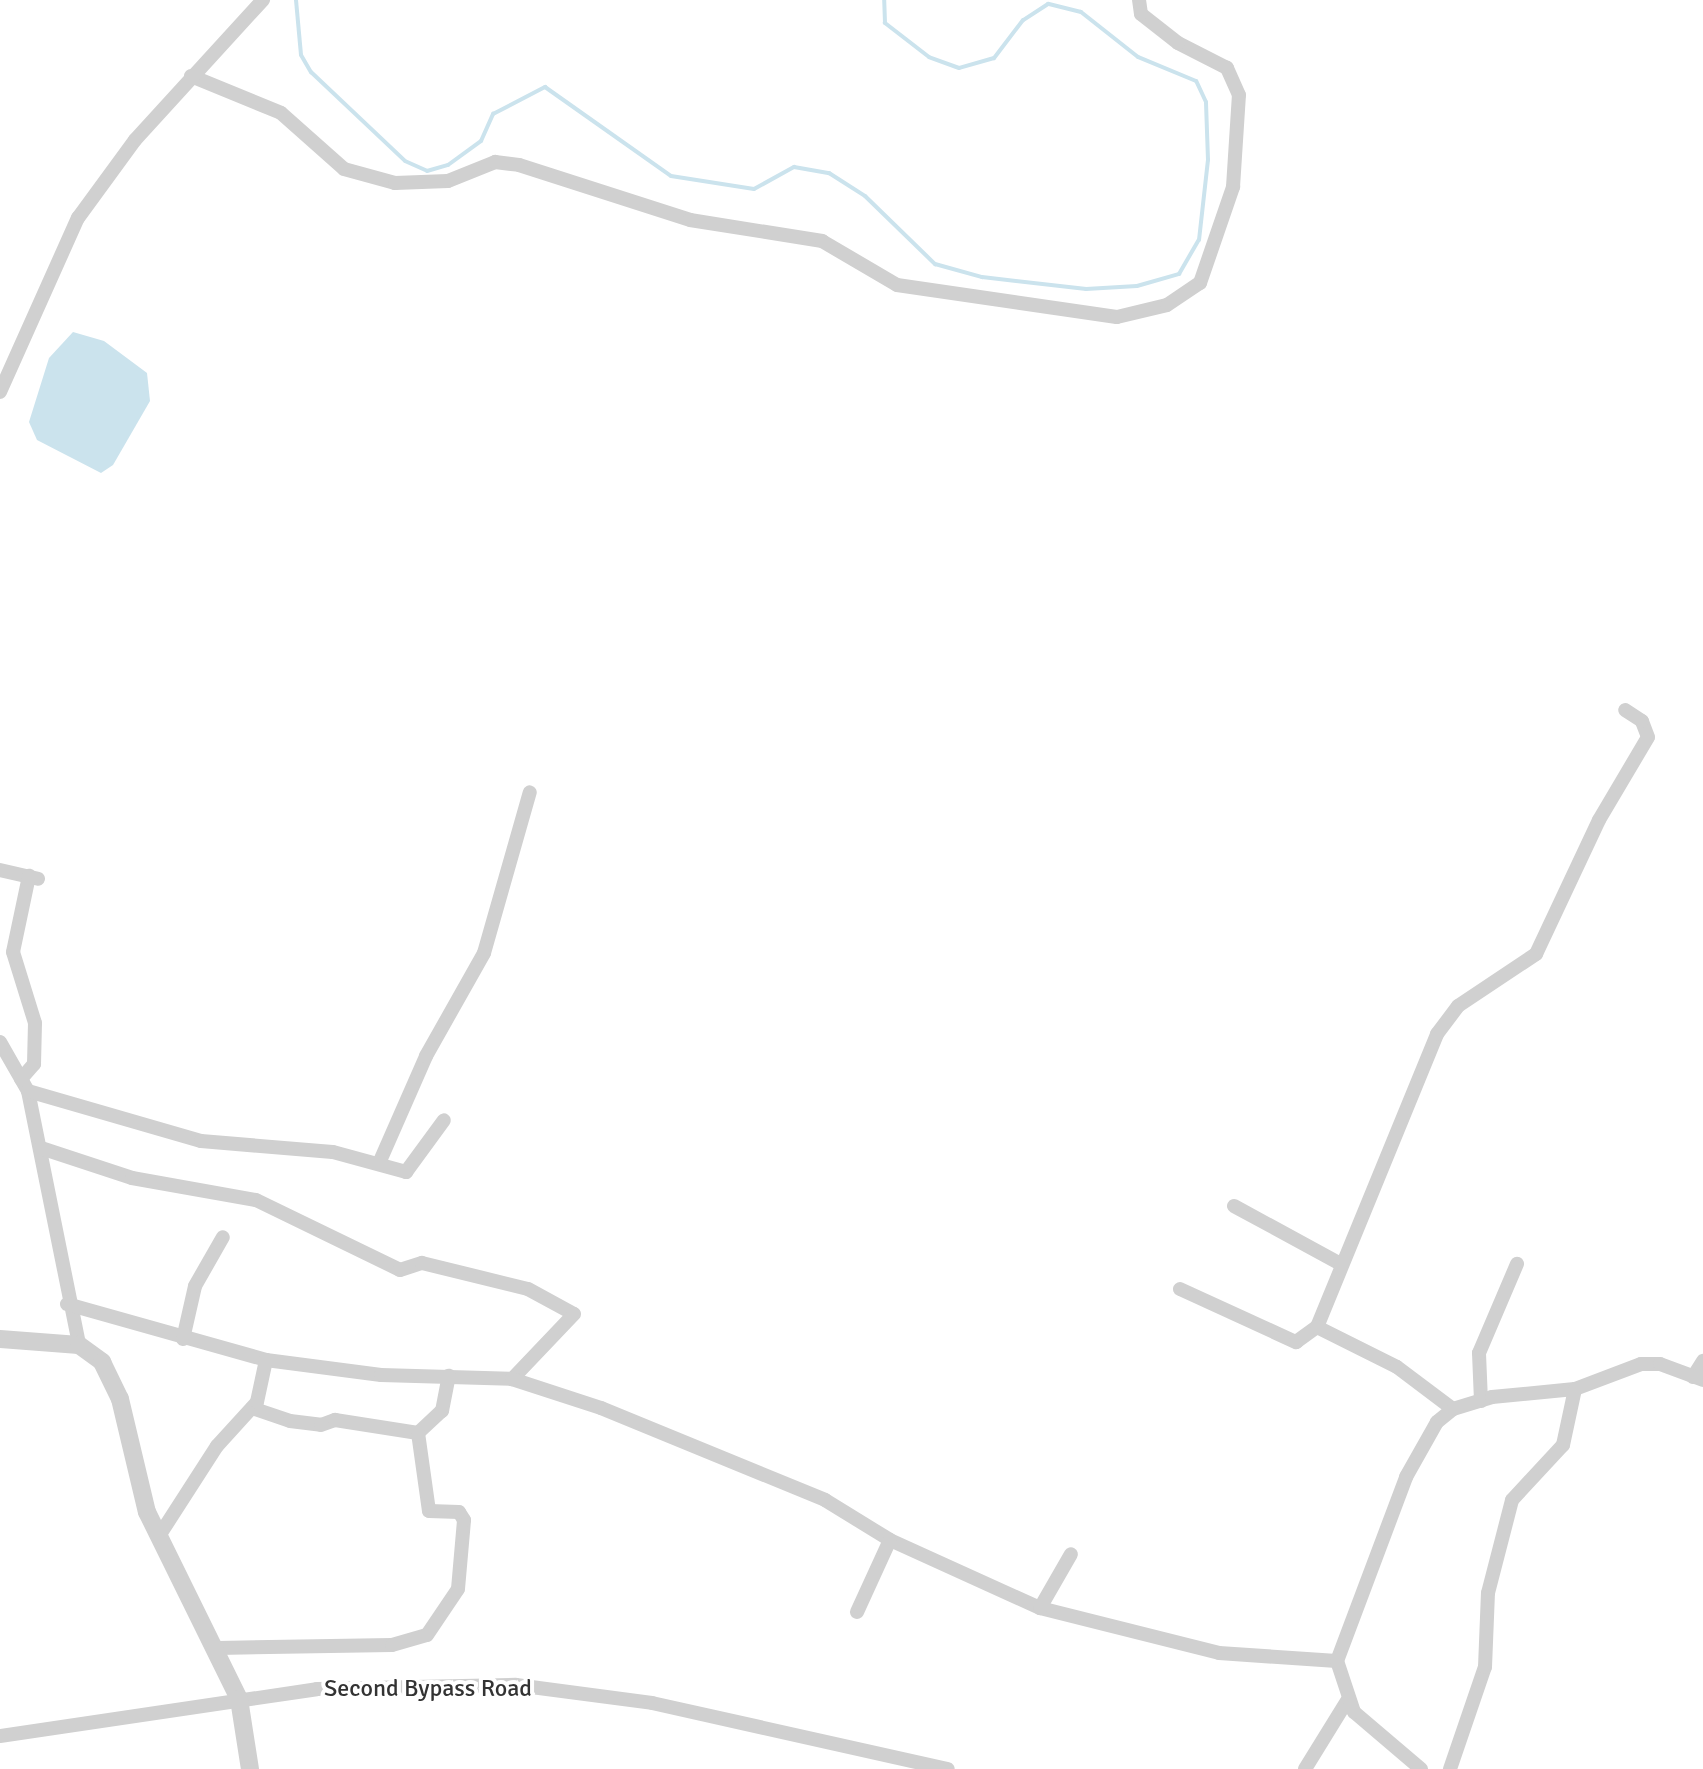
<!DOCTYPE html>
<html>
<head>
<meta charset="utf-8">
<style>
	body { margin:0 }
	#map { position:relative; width:1703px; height:1769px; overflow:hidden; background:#fff; font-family:Signika,sans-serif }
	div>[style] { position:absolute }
	.water>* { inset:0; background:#cbe3ed }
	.stream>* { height:4px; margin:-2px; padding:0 2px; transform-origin:2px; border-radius:2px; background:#cbe3ed }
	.minor>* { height:14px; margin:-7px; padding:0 7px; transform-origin:7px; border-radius:7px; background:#d0d0d0 }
	.tertiary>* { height:18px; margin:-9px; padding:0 9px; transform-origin:9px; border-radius:9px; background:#d0d0d0 }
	span { translate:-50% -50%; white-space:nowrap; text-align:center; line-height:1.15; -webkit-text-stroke:8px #fff; paint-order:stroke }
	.street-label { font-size:24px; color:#333 }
</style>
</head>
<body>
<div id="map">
	<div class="water">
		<i style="clip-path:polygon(73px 332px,104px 341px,147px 373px,150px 401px,113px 465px,101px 473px,37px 440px,29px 422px,49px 358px)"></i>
	</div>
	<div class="stream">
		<i style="left:296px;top:0;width:55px;rotate:84.8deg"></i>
		<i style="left:301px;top:55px;width:20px;rotate:60deg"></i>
		<i style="left:311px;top:72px;width:129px;rotate:43.4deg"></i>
		<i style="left:405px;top:161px;width:24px;rotate:24deg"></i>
		<i style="left:427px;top:171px;width:22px;rotate:-16deg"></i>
		<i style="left:448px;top:165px;width:41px;rotate:-36deg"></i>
		<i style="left:481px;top:141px;width:30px;rotate:-66deg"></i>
		<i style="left:493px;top:114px;width:59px;rotate:-27.4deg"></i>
		<i style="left:545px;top:87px;width:154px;rotate:35.2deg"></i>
		<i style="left:671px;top:176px;width:84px;rotate:8.9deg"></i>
		<i style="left:754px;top:189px;width:46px;rotate:-28.8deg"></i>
		<i style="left:794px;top:167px;width:36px;rotate:10deg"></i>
		<i style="left:829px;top:173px;width:43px;rotate:32.6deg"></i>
		<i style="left:865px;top:196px;width:98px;rotate:44.2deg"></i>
		<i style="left:935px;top:264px;width:49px;rotate:15.5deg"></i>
		<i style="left:982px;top:277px;width:105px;rotate:6.6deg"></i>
		<i style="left:1086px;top:289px;width:51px;rotate:-3.4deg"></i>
		<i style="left:1137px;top:286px;width:44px;rotate:-15.9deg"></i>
		<i style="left:1179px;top:274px;width:39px;rotate:-60deg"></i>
		<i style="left:1199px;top:240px;width:81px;rotate:-83.6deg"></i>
		<i style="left:1208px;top:160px;width:58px;rotate:-92deg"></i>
		<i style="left:1206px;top:102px;width:23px;rotate:-115deg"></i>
		<i style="left:1196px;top:81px;width:63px;rotate:-157.5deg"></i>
		<i style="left:1138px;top:57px;width:73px;rotate:-141.7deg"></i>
		<i style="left:1081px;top:12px;width:34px;rotate:-166deg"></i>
		<i style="left:1048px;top:4px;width:30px;rotate:147deg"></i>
		<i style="left:1023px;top:20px;width:48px;rotate:127.3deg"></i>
		<i style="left:994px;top:58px;width:36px;rotate:164deg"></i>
		<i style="left:959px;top:68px;width:32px;rotate:-160deg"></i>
		<i style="left:929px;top:57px;width:56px;rotate:-142.3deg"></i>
		<i style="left:885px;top:23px;width:23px;rotate:-92deg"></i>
	</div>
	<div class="minor">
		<i style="left:191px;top:76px;width:97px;rotate:22.3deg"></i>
		<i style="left:281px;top:113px;width:84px;rotate:41.6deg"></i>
		<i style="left:344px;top:169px;width:53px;rotate:15.4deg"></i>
		<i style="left:395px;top:183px;width:53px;rotate:-2.2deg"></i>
		<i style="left:448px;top:181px;width:51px;rotate:-22deg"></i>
		<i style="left:495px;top:162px;width:24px;rotate:7deg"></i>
		<i style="left:519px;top:165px;width:180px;rotate:17.8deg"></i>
		<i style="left:690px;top:220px;width:134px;rotate:9deg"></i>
		<i style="left:822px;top:241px;width:87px;rotate:30.4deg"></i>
		<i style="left:897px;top:285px;width:222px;rotate:8.3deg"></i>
		<i style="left:1117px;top:317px;width:51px;rotate:-13.5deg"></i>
		<i style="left:1167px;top:305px;width:40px;rotate:-34deg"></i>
		<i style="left:1200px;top:283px;width:102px;rotate:-71deg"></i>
		<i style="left:1233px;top:187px;width:92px;rotate:-86.3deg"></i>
		<i style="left:1239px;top:95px;width:30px;rotate:-114deg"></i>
		<i style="left:1227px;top:68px;width:55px;rotate:-153deg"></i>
		<i style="left:1178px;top:43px;width:47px;rotate:-141.9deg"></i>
		<i style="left:1141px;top:14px;width:14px;rotate:-98deg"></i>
		<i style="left:0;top:392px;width:191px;rotate:-65.9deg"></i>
		<i style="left:78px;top:218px;width:97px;rotate:-53.8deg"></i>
		<i style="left:135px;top:140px;width:190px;rotate:-47.6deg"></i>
		<i style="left:0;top:870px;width:39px;rotate:13deg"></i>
		<i style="left:0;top:1042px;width:56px;rotate:60.3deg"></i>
		<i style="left:28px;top:1091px;width:259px;rotate:78.6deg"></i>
		<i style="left:21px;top:1079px;width:20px;rotate:-49deg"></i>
		<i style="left:34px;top:1064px;width:41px;rotate:-88.6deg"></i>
		<i style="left:35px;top:1023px;width:74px;rotate:-107.2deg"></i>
		<i style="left:13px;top:952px;width:78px;rotate:-78.1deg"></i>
		<i style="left:28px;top:1091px;width:180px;rotate:16.1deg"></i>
		<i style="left:201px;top:1141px;width:132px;rotate:4.8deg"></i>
		<i style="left:333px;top:1152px;width:76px;rotate:15.3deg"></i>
		<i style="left:406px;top:1172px;width:64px;rotate:-53.8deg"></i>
		<i style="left:41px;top:1148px;width:96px;rotate:18.2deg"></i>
		<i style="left:132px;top:1178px;width:126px;rotate:10.1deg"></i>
		<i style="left:256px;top:1200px;width:160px;rotate:25.9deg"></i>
		<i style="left:400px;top:1270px;width:23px;rotate:-18deg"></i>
		<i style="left:422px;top:1263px;width:109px;rotate:13.8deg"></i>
		<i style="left:528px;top:1289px;width:52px;rotate:28.5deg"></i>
		<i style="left:574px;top:1314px;width:90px;rotate:133.6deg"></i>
		<i style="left:380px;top:1161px;width:115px;rotate:-66.3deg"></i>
		<i style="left:426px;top:1056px;width:118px;rotate:-60.6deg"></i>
		<i style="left:484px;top:953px;width:167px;rotate:-74.1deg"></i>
		<i style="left:1234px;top:1206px;width:119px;rotate:28.5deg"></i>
		<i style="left:1180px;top:1289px;width:128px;rotate:24.6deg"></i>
		<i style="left:1296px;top:1342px;width:26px;rotate:-36deg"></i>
		<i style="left:1317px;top:1327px;width:317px;rotate:-67.7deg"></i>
		<i style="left:1437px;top:1034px;width:35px;rotate:-53deg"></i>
		<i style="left:1458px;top:1006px;width:94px;rotate:-33.7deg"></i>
		<i style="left:1536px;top:954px;width:148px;rotate:-64.8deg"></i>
		<i style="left:1599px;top:820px;width:96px;rotate:-59.4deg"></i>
		<i style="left:1648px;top:737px;width:17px;rotate:-111deg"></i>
		<i style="left:1642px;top:721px;width:20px;rotate:-147deg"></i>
		<i style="left:67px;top:1304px;width:207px;rotate:15.7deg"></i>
		<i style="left:266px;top:1360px;width:116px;rotate:7.4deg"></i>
		<i style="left:381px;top:1375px;width:131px;rotate:1.7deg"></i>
		<i style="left:512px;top:1379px;width:94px;rotate:18deg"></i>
		<i style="left:601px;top:1408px;width:242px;rotate:22.3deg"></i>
		<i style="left:825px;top:1500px;width:76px;rotate:31.6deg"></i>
		<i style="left:890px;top:1540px;width:165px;rotate:24.4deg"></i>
		<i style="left:1040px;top:1608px;width:185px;rotate:14.1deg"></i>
		<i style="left:1219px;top:1653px;width:118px;rotate:3.9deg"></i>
		<i style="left:1317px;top:1327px;width:89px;rotate:26.6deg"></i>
		<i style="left:1397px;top:1367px;width:70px;rotate:36.9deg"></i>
		<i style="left:183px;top:1339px;width:54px;rotate:-77.2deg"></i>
		<i style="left:195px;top:1286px;width:56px;rotate:-60.3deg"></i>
		<i style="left:1693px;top:1377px;width:19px;rotate:-58deg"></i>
		<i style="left:1481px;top:1401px;width:48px;rotate:-92.4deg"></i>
		<i style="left:1479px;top:1353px;width:97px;rotate:-66.9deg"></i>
		<i style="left:252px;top:1408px;width:40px;rotate:18.9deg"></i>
		<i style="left:290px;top:1421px;width:31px;rotate:7deg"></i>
		<i style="left:321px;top:1425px;width:15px;rotate:-20deg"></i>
		<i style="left:335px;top:1420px;width:84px;rotate:8.9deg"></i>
		<i style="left:418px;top:1433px;width:33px;rotate:-43deg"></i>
		<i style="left:442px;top:1411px;width:36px;rotate:-79deg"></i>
		<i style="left:159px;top:1536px;width:107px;rotate:-57.2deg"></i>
		<i style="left:217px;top:1446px;width:59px;rotate:-47.7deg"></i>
		<i style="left:257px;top:1402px;width:43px;rotate:-77.9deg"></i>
		<i style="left:1040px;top:1608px;width:62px;rotate:-60.1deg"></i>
		<i style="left:857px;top:1612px;width:79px;rotate:-65.4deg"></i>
		<i style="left:218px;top:1648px;width:174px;rotate:-1deg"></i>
		<i style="left:392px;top:1645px;width:36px;rotate:-16deg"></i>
		<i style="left:427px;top:1635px;width:55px;rotate:-56deg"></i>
		<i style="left:458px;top:1589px;width:69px;rotate:-85deg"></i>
		<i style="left:464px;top:1520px;width:9px;rotate:-122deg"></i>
		<i style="left:459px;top:1512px;width:30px;rotate:-178deg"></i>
		<i style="left:429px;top:1511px;width:79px;rotate:-98deg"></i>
		<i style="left:0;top:1736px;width:320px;rotate:-8.4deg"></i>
		<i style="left:317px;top:1689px;width:199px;rotate:-1.2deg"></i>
		<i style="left:516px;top:1685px;width:137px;rotate:7.5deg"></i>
		<i style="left:652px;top:1703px;width:303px;rotate:12.6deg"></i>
		<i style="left:1305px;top:1769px;width:80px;rotate:-58.3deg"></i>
		<i style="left:1421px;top:1769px;width:88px;rotate:-139.6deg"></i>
		<i style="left:1354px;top:1712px;width:54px;rotate:-108.4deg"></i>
		<i style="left:1337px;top:1661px;width:197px;rotate:-69.4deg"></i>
		<i style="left:1406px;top:1477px;width:63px;rotate:-60.6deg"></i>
		<i style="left:1437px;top:1422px;width:21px;rotate:-39deg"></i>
		<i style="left:1453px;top:1409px;width:41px;rotate:-17.1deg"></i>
		<i style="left:1492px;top:1397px;width:83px;rotate:-5.5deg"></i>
		<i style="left:1575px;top:1389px;width:71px;rotate:-20.7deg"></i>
		<i style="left:1641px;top:1364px;width:19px"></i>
		<i style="left:1660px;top:1364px;width:46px;rotate:20.4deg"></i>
		<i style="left:1450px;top:1769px;width:108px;rotate:-71.1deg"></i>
		<i style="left:1485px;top:1667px;width:74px;rotate:-87.7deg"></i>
		<i style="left:1488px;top:1593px;width:96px;rotate:-75.5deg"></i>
		<i style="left:1512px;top:1500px;width:75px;rotate:-47.2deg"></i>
		<i style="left:1563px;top:1445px;width:57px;rotate:-77.9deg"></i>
	</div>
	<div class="tertiary">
		<i style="left:0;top:1339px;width:79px;rotate:4.3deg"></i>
		<i style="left:79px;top:1345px;width:29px;rotate:36deg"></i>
		<i style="left:102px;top:1362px;width:41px;rotate:64.1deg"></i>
		<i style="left:120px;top:1399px;width:116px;rotate:76.6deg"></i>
		<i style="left:147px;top:1512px;width:208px;rotate:63.8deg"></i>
		<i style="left:239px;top:1699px;width:71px;rotate:81.1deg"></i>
	</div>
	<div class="street-label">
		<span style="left:428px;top:1689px">Second Bypass Road</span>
	</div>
</div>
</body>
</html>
